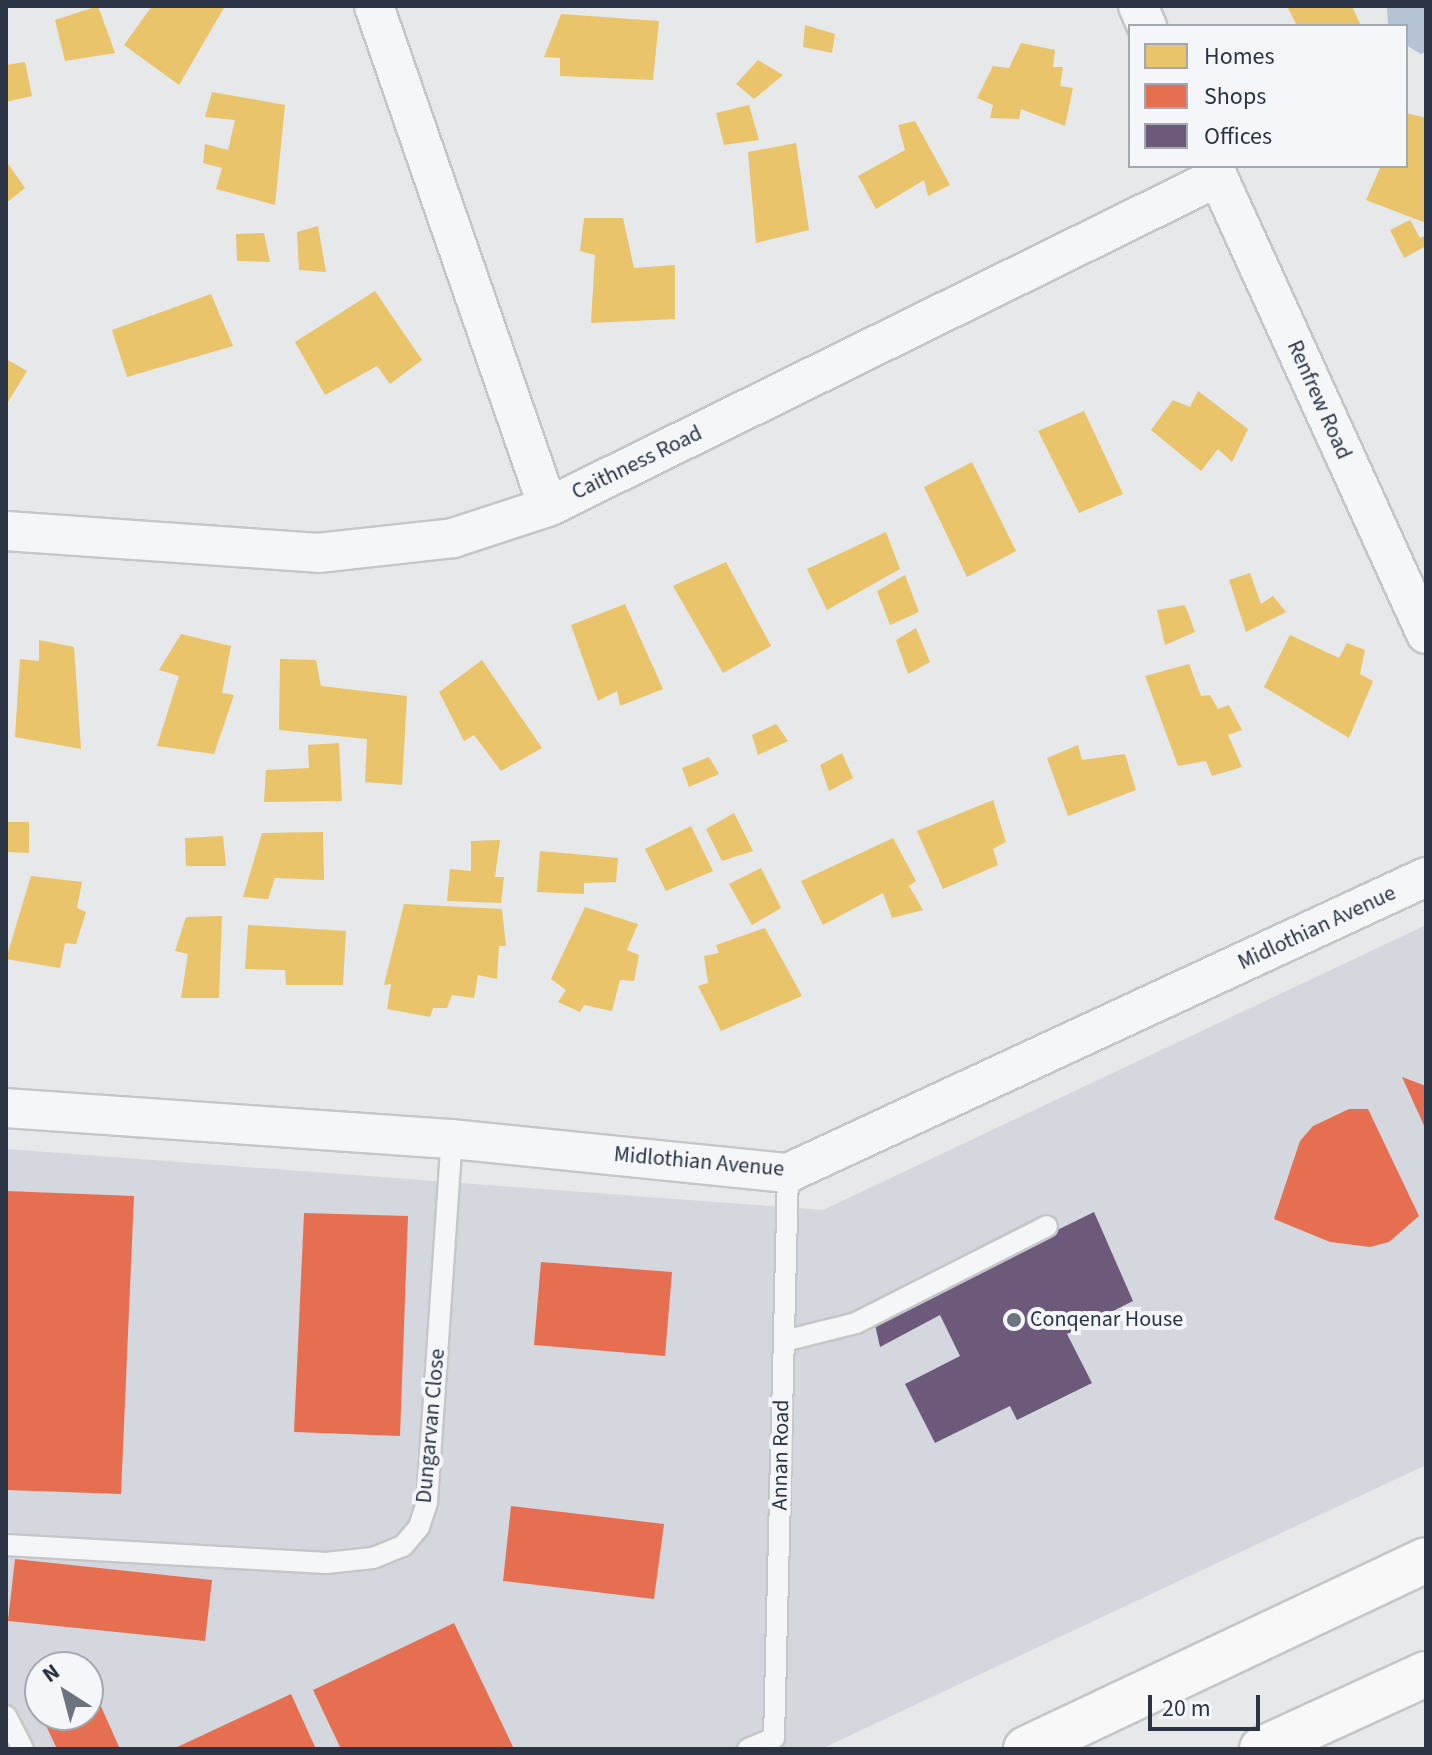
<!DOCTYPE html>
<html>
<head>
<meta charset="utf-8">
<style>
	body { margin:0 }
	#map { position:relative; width:1432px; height:1755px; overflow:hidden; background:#e6e8ea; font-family:"Source Sans 3",sans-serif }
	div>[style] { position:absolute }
	.built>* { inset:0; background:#d4d7dd }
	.water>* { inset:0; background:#b4c4d5 }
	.homes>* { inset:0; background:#e9c46a }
	.shops>* { inset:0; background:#e76f51 }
	.offices>* { inset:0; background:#6d597a }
	.roads { filter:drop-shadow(2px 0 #c4c6c8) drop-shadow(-2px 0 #c4c6c8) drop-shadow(0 2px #c4c6c8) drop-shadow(0 -2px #c4c6c8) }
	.service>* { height:20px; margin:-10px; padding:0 10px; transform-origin:10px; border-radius:10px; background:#f5f6f7 }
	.minor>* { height:38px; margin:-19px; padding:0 19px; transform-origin:19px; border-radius:19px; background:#f5f6f7 }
	.trunk>* { height:44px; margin:-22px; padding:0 22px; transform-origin:22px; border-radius:22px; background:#f8f8f8 }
	.dots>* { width:22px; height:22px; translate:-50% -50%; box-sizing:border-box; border:4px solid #f4f6f9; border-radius:50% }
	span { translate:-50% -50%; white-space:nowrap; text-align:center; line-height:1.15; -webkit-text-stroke:8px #f4f6f9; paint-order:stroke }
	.street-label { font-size:22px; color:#2b3445 }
	.poi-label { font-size:22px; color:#2b3445 }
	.left { translate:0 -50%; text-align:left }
	.frame { position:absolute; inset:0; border:8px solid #2b3445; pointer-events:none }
	.legend { position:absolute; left:1128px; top:24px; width:280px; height:144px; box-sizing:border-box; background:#f4f6f9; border:2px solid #a4a8b1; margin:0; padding:10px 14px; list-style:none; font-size:24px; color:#2b3445 }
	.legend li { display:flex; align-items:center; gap:16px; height:40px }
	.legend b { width:40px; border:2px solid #a4a8b1 }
	.north { position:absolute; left:24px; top:1651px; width:80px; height:80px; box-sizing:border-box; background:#f4f6f9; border:2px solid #a4a8b1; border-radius:50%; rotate:324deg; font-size:22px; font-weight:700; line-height:32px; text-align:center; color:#2b3445 }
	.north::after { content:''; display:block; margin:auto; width:28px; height:36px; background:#6c737f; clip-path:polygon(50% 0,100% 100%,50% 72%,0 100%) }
	.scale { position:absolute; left:1148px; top:1695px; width:112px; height:36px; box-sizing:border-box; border:4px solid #2b3445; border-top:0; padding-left:10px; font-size:24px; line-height:28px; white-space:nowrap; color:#2b3445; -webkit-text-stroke:6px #f4f6f9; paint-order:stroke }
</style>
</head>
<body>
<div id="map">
	<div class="built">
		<i style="clip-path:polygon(evenodd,1426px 925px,1426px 1465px,821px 1749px,6px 1749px,6px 1149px,823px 1210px,1426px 925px,40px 1667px,88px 1667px,88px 1715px,40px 1715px,40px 1667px)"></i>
	</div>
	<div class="water">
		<i style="clip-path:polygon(1387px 6px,1426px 6px,1426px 52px,1421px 54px,1406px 45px,1406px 26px,1388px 26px)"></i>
	</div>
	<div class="homes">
		<i style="clip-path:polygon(98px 6px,115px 53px,65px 61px,55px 20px)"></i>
		<i style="clip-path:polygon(152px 6px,225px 6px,179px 85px,124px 45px)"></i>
		<i style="clip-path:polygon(1287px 6px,1352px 6px,1361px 26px,1297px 26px)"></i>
		<i style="clip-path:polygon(561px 14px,659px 21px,653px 80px,560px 76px,560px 58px,544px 57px)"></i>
		<i style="clip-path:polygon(805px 25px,835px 34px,832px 53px,803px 47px)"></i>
		<i style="clip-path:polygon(1021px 43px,1055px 50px,1053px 67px,1063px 67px,1060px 86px,1073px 88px,1065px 126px,1021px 109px,1019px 119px,990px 118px,993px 105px,977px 98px,993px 66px,1009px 68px)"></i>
		<i style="clip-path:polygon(758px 60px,783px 75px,754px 99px,736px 84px)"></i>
		<i style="clip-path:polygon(25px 62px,32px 96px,6px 102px,6px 65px)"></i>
		<i style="clip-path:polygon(212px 92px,285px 105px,275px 205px,216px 189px,222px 168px,203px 163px,205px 144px,228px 150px,235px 120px,205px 117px)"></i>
		<i style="clip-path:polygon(749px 105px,759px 140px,724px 145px,716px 113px)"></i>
		<i style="clip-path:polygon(1406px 113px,1426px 118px,1426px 223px,1366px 200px,1381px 166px,1406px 166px)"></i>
		<i style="clip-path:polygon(915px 121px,950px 185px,928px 196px,924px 180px,876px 209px,858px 176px,905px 150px,898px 125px)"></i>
		<i style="clip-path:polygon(796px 143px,809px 230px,756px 243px,748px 152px)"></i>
		<i style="clip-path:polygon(6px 161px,25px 188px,6px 203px)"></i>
		<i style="clip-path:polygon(584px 218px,623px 218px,634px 268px,675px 265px,675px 319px,591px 323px,595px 255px,580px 251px)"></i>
		<i style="clip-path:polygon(1410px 220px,1420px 238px,1426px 235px,1426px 246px,1404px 258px,1390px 230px)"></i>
		<i style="clip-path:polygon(318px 226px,326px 272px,299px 270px,297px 232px)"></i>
		<i style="clip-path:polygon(264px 233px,270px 262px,237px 261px,236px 234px)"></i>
		<i style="clip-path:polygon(375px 291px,422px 360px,390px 384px,377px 366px,325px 395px,295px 342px)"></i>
		<i style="clip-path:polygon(211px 294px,233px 346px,127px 377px,112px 330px)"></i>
		<i style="clip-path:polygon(6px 359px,27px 371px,6px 405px)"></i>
		<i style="clip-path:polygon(1198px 391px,1248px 429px,1232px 462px,1218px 449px,1201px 471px,1151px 430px,1173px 400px,1190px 407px)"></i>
		<i style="clip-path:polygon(1084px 411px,1123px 494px,1079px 513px,1038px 431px)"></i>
		<i style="clip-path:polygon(972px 462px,1016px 551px,967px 577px,924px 487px)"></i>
		<i style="clip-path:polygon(886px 532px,900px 569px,827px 610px,807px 569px)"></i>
		<i style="clip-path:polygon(726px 562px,771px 646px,723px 673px,673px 586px)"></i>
		<i style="clip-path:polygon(1250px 573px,1261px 604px,1273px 596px,1286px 612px,1246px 632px,1229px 580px)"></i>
		<i style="clip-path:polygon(905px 575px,919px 612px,890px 625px,877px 591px)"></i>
		<i style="clip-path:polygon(625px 604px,663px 689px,620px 706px,617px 691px,598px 701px,571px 625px)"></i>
		<i style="clip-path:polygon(1185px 605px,1195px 632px,1165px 645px,1157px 610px)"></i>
		<i style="clip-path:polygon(916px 628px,930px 662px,908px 674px,896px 640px)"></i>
		<i style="clip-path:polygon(181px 634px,231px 646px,222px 693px,234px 695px,214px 754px,157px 746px,179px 676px,159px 670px)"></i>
		<i style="clip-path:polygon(1290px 635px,1339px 658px,1347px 643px,1365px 650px,1360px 674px,1373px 681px,1349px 738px,1264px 687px)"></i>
		<i style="clip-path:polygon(39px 640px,74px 647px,81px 749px,15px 737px,20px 659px,39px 661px)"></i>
		<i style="clip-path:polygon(280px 659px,316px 660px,321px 686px,407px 696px,402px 785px,365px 782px,367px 739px,279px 730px)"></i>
		<i style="clip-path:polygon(482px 660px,542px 748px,501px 771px,474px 735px,464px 741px,439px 692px)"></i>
		<i style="clip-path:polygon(1189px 664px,1201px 696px,1210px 695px,1218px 709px,1229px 705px,1242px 730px,1228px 735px,1242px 767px,1212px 776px,1206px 761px,1178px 766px,1145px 676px)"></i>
		<i style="clip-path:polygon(776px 724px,788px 741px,758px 755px,752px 735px)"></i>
		<i style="clip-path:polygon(339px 743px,342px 801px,264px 802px,266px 770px,309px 768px,308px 745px)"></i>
		<i style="clip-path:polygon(1078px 745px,1082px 760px,1125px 754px,1136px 790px,1068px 816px,1047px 758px)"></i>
		<i style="clip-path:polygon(842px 753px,853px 778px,829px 791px,820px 765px)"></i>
		<i style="clip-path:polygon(709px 757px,719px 774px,689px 787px,682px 768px)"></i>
		<i style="clip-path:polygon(993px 800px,1006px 842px,993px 849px,998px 865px,943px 889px,917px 831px)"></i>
		<i style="clip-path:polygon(734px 813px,753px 851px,722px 861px,706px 829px)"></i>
		<i style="clip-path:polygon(6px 822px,29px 822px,29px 853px,6px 852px)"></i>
		<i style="clip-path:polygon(691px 826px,713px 871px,666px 891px,645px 849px)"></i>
		<i style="clip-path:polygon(323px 832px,324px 880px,275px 878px,268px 899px,243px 897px,262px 833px)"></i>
		<i style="clip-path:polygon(223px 836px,226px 866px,186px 866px,185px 838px)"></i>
		<i style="clip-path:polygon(893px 838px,916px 881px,909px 886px,923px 910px,892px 918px,883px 893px,823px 925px,801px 881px)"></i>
		<i style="clip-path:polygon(500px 840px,495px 877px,504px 877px,501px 903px,447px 901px,450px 869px,471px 871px,471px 841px)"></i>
		<i style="clip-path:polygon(540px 851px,618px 858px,616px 882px,584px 883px,584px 894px,537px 892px)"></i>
		<i style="clip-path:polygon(761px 868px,781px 908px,752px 925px,729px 884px)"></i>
		<i style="clip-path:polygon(31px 876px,82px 882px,77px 908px,86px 912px,76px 944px,65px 943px,60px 968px,6px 959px)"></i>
		<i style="clip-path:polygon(404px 904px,502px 909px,506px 946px,499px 946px,497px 979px,478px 975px,474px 998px,452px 995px,447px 1008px,433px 1008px,430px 1017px,387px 1009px,391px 984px,384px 985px)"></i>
		<i style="clip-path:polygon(585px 907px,638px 924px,627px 950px,639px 955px,634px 981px,620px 980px,612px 1011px,584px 1005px,580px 1012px,558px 1002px,566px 990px,551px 979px)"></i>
		<i style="clip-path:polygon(222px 916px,219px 998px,181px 998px,188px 954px,175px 951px,186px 917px)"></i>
		<i style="clip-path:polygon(248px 925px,346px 931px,343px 985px,286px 985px,285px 970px,245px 969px)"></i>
		<i style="clip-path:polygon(765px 928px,802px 996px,721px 1031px,698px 986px,708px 983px,704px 956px,719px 953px,716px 945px)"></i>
	</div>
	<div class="shops">
		<i style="clip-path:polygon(1402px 1077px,1426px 1086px,1426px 1130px)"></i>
		<i style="clip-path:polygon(1349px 1109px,1368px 1109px,1419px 1216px,1389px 1242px,1370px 1247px,1330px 1242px,1274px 1219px,1300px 1141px,1313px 1126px)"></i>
		<i style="clip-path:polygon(6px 1191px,134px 1196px,121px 1494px,6px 1490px)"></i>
		<i style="clip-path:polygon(304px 1213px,408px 1216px,400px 1436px,294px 1432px)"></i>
		<i style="clip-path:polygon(541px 1262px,672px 1272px,665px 1356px,534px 1345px)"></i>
		<i style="clip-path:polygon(511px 1506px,664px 1524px,654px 1599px,503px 1581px)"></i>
		<i style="clip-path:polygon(15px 1559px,212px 1580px,205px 1641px,8px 1621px)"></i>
		<i style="clip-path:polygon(454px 1623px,514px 1749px,341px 1749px,313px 1690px)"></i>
		<i style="clip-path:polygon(95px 1693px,120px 1749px,57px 1749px,42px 1717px,88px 1715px,88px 1696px)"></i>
		<i style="clip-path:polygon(291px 1694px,316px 1749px,173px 1749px)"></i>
	</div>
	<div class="offices">
		<i style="clip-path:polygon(1094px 1212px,1133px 1301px,1067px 1334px,1092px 1383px,1017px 1420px,1010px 1406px,935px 1443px,905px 1384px,960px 1356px,940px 1315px,880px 1347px,874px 1320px)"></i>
	</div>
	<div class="roads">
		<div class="service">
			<i style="left:784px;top:1341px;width:74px;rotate:-14deg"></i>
			<i style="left:856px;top:1323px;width:214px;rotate:-26.9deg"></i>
			<i style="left:6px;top:1545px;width:321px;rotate:3.2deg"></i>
			<i style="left:326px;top:1563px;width:47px;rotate:-6.1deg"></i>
			<i style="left:373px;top:1558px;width:32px;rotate:-22deg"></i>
			<i style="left:403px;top:1546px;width:25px;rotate:-50deg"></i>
			<i style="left:419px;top:1527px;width:26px;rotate:-72deg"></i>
			<i style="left:427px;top:1502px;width:364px;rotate:-86.1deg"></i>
			<i style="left:6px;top:1716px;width:37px;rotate:63deg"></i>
			<i style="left:748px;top:1749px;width:28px;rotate:-23deg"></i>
			<i style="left:774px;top:1738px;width:565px;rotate:-88.58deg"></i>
		</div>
		<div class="minor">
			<i style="left:374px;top:6px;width:530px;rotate:70.85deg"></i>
			<i style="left:1138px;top:6px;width:22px;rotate:66deg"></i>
			<i style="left:1213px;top:166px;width:514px;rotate:65.53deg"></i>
			<i style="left:6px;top:531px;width:313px;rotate:4deg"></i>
			<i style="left:318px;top:553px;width:136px;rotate:-6.3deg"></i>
			<i style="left:453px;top:538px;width:100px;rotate:-18.1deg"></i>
			<i style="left:548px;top:507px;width:747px;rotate:-26.22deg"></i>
			<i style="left:6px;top:1108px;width:447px;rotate:4deg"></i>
			<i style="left:452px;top:1139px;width:338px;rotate:5.8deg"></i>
			<i style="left:788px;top:1173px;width:703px;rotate:-24.89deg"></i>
		</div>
		<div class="trunk">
			<i style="left:1026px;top:1749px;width:442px;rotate:-25.3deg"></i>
			<i style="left:1262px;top:1749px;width:180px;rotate:-24.6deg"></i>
		</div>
	</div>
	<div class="dots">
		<i style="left:1014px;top:1320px;background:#6c737f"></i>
	</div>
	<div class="street-label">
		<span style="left:1319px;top:400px;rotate:66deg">Renfrew Road</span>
		<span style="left:637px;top:463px;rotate:-26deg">Caithness Road</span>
		<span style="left:1317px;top:928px;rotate:-25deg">Midlothian Avenue</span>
		<span style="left:699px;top:1162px;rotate:5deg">Midlothian Avenue</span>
		<span style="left:431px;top:1426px;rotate:-85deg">Dungarvan Close</span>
		<span style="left:781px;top:1455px;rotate:-89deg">Annan Road</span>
	</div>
	<div class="poi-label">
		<span class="left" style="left:1030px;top:1320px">Conqenar House</span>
	</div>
	<div class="frame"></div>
	<ul class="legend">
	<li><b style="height:22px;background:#e9c46a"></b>Homes</li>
	<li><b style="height:22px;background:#e76f51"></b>Shops</li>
	<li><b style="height:22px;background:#6d597a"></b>Offices</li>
	</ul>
	<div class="north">N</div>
	<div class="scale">20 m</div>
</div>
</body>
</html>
